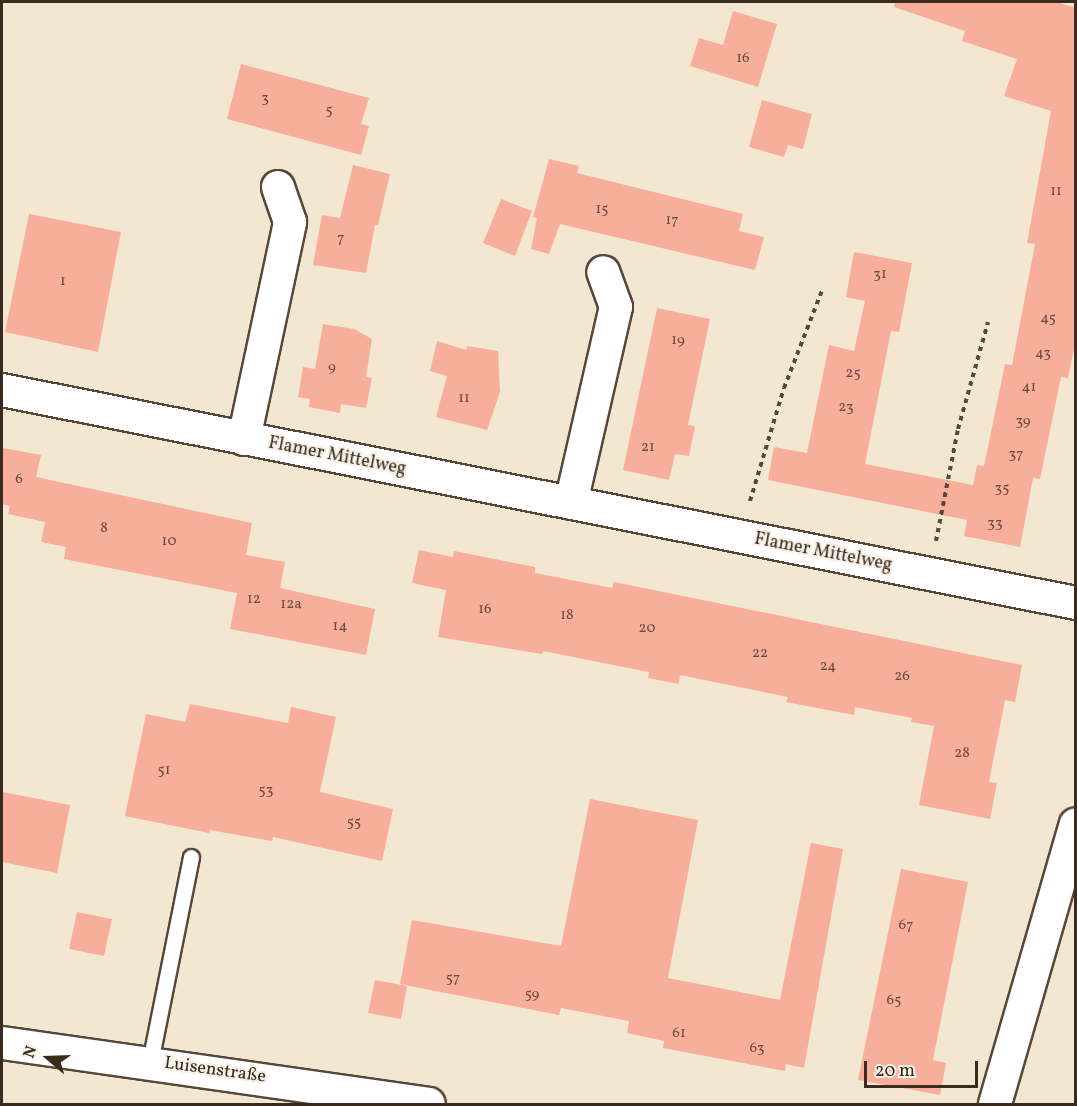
<!DOCTYPE html>
<html>
<head>
<meta charset="utf-8">
<style>
	body { margin:0 }
	#map { position:relative; width:1077px; height:1106px; overflow:hidden; background:#f4e7d1; font-family:Vollkorn,serif }
	div>[style] { position:absolute }
	.building>* { inset:0; background:#f7ae9a }
	.path>* { height:4px; margin-top:-2px; transform-origin:0; background:repeating-linear-gradient(90deg,#574639 0 4.5px,transparent 0 9px) }
	.roads { filter:drop-shadow(2px 0 #574639) drop-shadow(-2px 0 #574639) drop-shadow(0 2px #574639) drop-shadow(0 -2px #574639) }
	.service>* { height:15px; margin:-7.5px; padding:0 7.5px; transform-origin:7.5px; border-radius:7.5px; background:#fff }
	.minor>* { height:32px; margin:-16px; padding:0 16px; transform-origin:16px; border-radius:16px; background:#fff }
	span { translate:-50% -50%; white-space:nowrap; text-align:center; line-height:1.15; -webkit-text-stroke:4.5px #f7f3e8; paint-order:stroke }
	.number-label { font-size:15px; color:#6a4b3d }
	.number-label span { -webkit-text-stroke-width:0 }
	.street-label { font-size:18px; color:#3b2a1e }
	.frame { position:absolute; inset:0; border:3px solid #3b2a1e; pointer-events:none }
	.north { position:absolute; left:18px; top:1028px; width:60px; height:60px; -webkit-text-stroke:4px #f7f3e8; paint-order:stroke; rotate:289deg; font-size:16px; font-weight:700; line-height:24px; text-align:center; color:#3b2a1e }
	.north::after { content:''; display:block; margin:auto; width:21px; height:27px; background:#3b2a1e; clip-path:polygon(50% 0,100% 100%,50% 72%,0 100%) }
	.scale { position:absolute; left:864px; top:1061px; width:114px; height:27px; box-sizing:border-box; border:3px solid #3b2a1e; border-top:0; padding-left:8px; font-size:18px; line-height:21px; white-space:nowrap; color:#3b2a1e; -webkit-text-stroke:4px #f7f3e8; paint-order:stroke }
</style>
</head>
<body>
<div id="map">
	<div class="building">
		<i style="clip-path:polygon(895px 2px,1056px 2px,1076px 8px,1076px 339px,1068px 378px,1061px 377px,1040px 479px,1033px 478px,1020px 547px,964px 536px,967px 520px,768px 480px,774px 447px,807px 453px,829px 345px,854px 351px,865px 301px,846px 297px,854px 252px,912px 263px,899px 332px,891px 331px,865px 464px,973px 485px,977px 465px,984px 466px,1005px 364px,1012px 365px,1035px 244px,1027px 243px,1051px 111px,1004px 96px,1017px 59px,962px 41px,965px 31px,894px 7px)"></i>
		<i style="clip-path:polygon(733px 11px,777px 24px,758px 87px,690px 66px,699px 38px,723px 45px)"></i>
		<i style="clip-path:polygon(241px 64px,369px 98px,361px 124px,369px 126px,361px 155px,227px 119px)"></i>
		<i style="clip-path:polygon(762px 100px,812px 114px,803px 149px,788px 145px,784px 157px,749px 147px)"></i>
		<i style="clip-path:polygon(549px 159px,579px 166px,577px 173px,743px 214px,739px 231px,764px 237px,755px 270px,560px 224px,549px 254px,531px 249px,537px 218px,533px 217px)"></i>
		<i style="clip-path:polygon(353px 165px,390px 174px,378px 225px,375px 225px,366px 273px,313px 265px,322px 215px,340px 218px)"></i>
		<i style="clip-path:polygon(501px 199px,532px 211px,515px 256px,483px 243px)"></i>
		<i style="clip-path:polygon(29px 214px,121px 232px,98px 352px,5px 332px)"></i>
		<i style="clip-path:polygon(657px 308px,710px 319px,688px 425px,695px 426px,689px 456px,675px 454px,669px 480px,623px 470px)"></i>
		<i style="clip-path:polygon(323px 324px,354px 329px,372px 339px,366px 377px,372px 378px,366px 408px,341px 404px,340px 413px,309px 407px,310px 399px,298px 397px,303px 367px,315px 369px)"></i>
		<i style="clip-path:polygon(437px 341px,466px 350px,467px 346px,498px 351px,500px 392px,487px 430px,436px 417px,447px 376px,430px 371px)"></i>
		<i style="clip-path:polygon(2px 448px,41px 455px,36px 477px,252px 523px,246px 555px,285px 562px,280px 588px,375px 609px,366px 655px,230px 629px,237px 593px,64px 559px,66px 547px,41px 542px,45px 522px,8px 514px,10px 506px,2px 504px)"></i>
		<i style="clip-path:polygon(419px 550px,453px 557px,454px 551px,535px 567px,535px 573px,612px 588px,614px 582px,1022px 665px,1015px 702px,1005px 700px,989px 782px,997px 783px,990px 819px,919px 805px,934px 726px,911px 722px,912px 718px,855px 707px,854px 715px,786px 702px,788px 697px,680px 675px,679px 684px,648px 678px,649px 672px,543px 651px,542px 654px,438px 637px,446px 590px,412px 583px)"></i>
		<i style="clip-path:polygon(190px 704px,288px 723px,291px 707px,336px 717px,320px 792px,393px 809px,382px 861px,273px 837px,272px 841px,210px 830px,209px 833px,125px 816px,146px 714px,185px 722px)"></i>
		<i style="clip-path:polygon(2px 792px,70px 805px,57px 873px,2px 862px)"></i>
		<i style="clip-path:polygon(590px 799px,698px 820px,668px 978px,780px 1000px,811px 843px,843px 849px,804px 1068px,786px 1064px,785px 1071px,663px 1048px,664px 1041px,627px 1033px,629px 1021px,561px 1008px,559px 1015px,400px 984px,412px 920px,561px 946px)"></i>
		<i style="clip-path:polygon(901px 869px,968px 882px,933px 1060px,946px 1063px,940px 1095px,858px 1080px)"></i>
		<i style="clip-path:polygon(77px 912px,112px 919px,104px 956px,69px 949px)"></i>
		<i style="clip-path:polygon(375px 980px,407px 986px,401px 1019px,368px 1013px)"></i>
	</div>
	<div class="path">
		<i style="left:750px;top:501px;width:118px;rotate:-73.3deg"></i>
		<i style="left:784px;top:388px;width:107px;rotate:-68.7deg"></i>
		<i style="left:936px;top:541px;width:114px;rotate:-78.9deg"></i>
		<i style="left:958px;top:429px;width:111px;rotate:-74.3deg"></i>
	</div>
	<div class="roads">
		<div class="service">
			<i style="left:150px;top:1062px;width:209px;rotate:-78.7deg"></i>
		</div>
		<div class="minor">
			<i style="left:2px;top:390px;width:1095px;rotate:11.22deg"></i>
			<i style="left:244px;top:439px;width:222px;rotate:-78deg"></i>
			<i style="left:290px;top:222px;width:37px;rotate:-109deg"></i>
			<i style="left:571px;top:503px;width:201px;rotate:-77.1deg"></i>
			<i style="left:616px;top:307px;width:37px;rotate:-110deg"></i>
			<i style="left:2px;top:1043px;width:431px;rotate:8.1deg"></i>
			<i style="left:995px;top:1104px;width:291px;rotate:-73.9deg"></i>
		</div>
	</div>
	<div class="number-label">
		<span style="left:743px;top:59px">16</span>
		<span style="left:265px;top:99px">3</span>
		<span style="left:329px;top:111px">5</span>
		<span style="left:1056px;top:192px">11</span>
		<span style="left:602px;top:210px">15</span>
		<span style="left:672px;top:221px">17</span>
		<span style="left:341px;top:239px">7</span>
		<span style="left:880px;top:275px">31</span>
		<span style="left:63px;top:282px">1</span>
		<span style="left:1048px;top:319px">45</span>
		<span style="left:678px;top:341px">19</span>
		<span style="left:1043px;top:354px">43</span>
		<span style="left:332px;top:368px">9</span>
		<span style="left:853px;top:374px">25</span>
		<span style="left:1029px;top:388px">41</span>
		<span style="left:464px;top:399px">11</span>
		<span style="left:846px;top:408px">23</span>
		<span style="left:1023px;top:422px">39</span>
		<span style="left:648px;top:448px">21</span>
		<span style="left:1016px;top:455px">37</span>
		<span style="left:19px;top:480px">6</span>
		<span style="left:1002px;top:489px">35</span>
		<span style="left:995px;top:524px">33</span>
		<span style="left:104px;top:529px">8</span>
		<span style="left:169px;top:542px">10</span>
		<span style="left:254px;top:600px">12</span>
		<span style="left:291px;top:605px">12a</span>
		<span style="left:485px;top:610px">16</span>
		<span style="left:567px;top:616px">18</span>
		<span style="left:340px;top:627px">14</span>
		<span style="left:647px;top:629px">20</span>
		<span style="left:760px;top:654px">22</span>
		<span style="left:828px;top:667px">24</span>
		<span style="left:902px;top:677px">26</span>
		<span style="left:962px;top:754px">28</span>
		<span style="left:164px;top:771px">51</span>
		<span style="left:266px;top:791px">53</span>
		<span style="left:354px;top:823px">55</span>
		<span style="left:906px;top:926px">67</span>
		<span style="left:453px;top:979px">57</span>
		<span style="left:532px;top:995px">59</span>
		<span style="left:894px;top:1001px">65</span>
		<span style="left:679px;top:1034px">61</span>
		<span style="left:757px;top:1049px">63</span>
	</div>
	<div class="street-label">
		<span style="left:337px;top:457px;rotate:11deg">Flamer Mittelweg</span>
		<span style="left:823px;top:553px;rotate:11deg">Flamer Mittelweg</span>
		<span style="left:215px;top:1071px;rotate:8deg">Luisenstraße</span>
	</div>
	<div class="frame"></div>
	<div class="north">N</div>
	<div class="scale">20 m</div>
</div>
</body>
</html>
